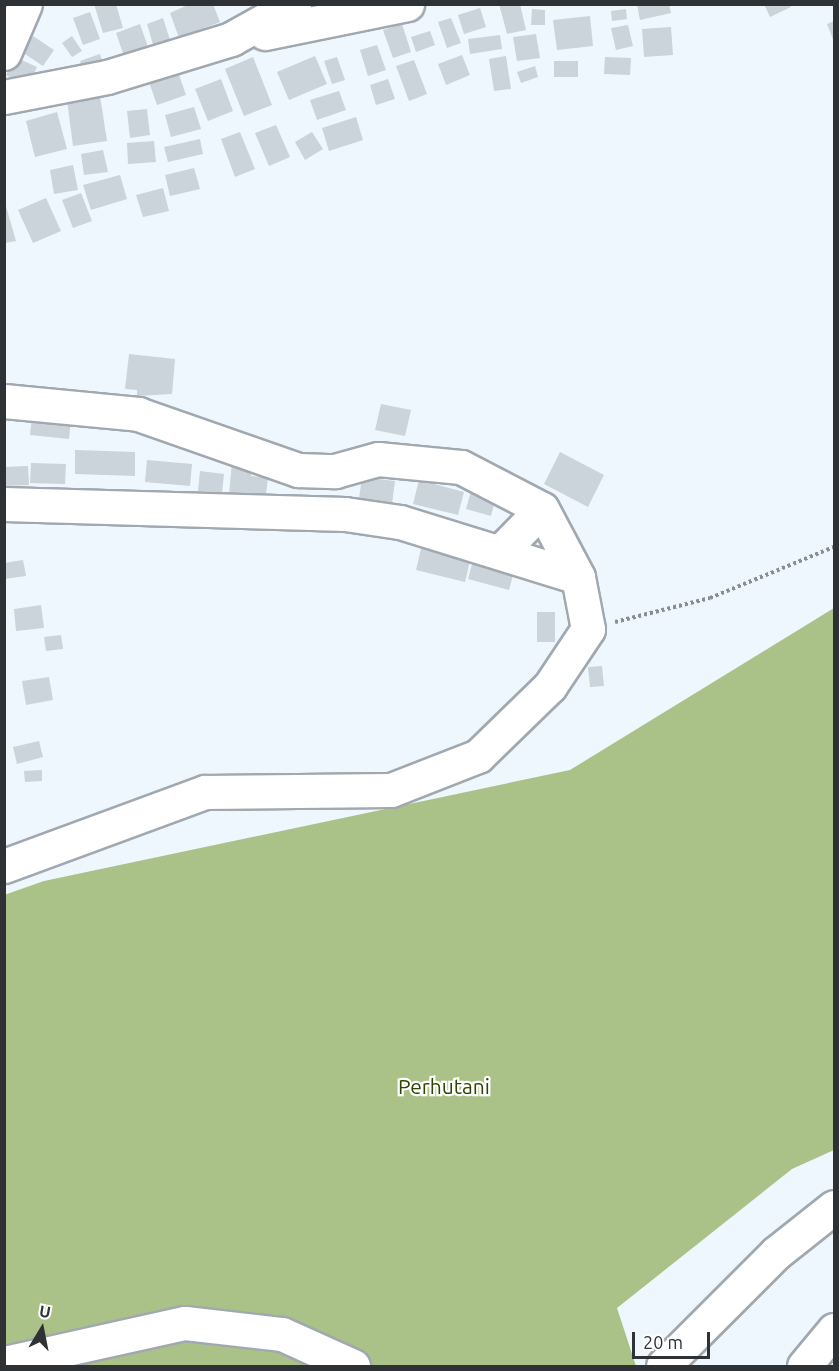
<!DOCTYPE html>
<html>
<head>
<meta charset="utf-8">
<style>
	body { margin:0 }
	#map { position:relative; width:839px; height:1371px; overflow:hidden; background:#eef6fe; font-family:Ubuntu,sans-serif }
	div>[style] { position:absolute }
	.forest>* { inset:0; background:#aac287 }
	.building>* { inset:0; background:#cbd3db }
	.path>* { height:4px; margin-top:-2px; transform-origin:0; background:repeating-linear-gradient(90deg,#888e93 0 3px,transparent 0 6px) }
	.roads { filter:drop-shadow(2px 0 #a1a8af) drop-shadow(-2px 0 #a1a8af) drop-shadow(0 2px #a1a8af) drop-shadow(0 -2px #a1a8af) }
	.minor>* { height:33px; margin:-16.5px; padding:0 16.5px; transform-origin:16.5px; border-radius:16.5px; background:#fff }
	.major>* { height:33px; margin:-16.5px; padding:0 16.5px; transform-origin:16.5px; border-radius:16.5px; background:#fff }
	.highway>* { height:33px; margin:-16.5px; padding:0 16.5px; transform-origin:16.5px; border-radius:16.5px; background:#fff }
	span { translate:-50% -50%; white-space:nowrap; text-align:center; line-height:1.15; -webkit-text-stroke:4.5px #fff; paint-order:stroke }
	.park-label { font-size:21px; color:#2f4300 }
	.frame { position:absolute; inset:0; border:6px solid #2f3235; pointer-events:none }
	.north { position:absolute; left:12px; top:1299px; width:60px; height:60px; -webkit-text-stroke:4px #fff; paint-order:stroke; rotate:10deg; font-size:16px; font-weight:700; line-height:24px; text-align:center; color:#2f3235 }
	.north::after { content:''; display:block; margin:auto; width:21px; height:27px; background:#2f3235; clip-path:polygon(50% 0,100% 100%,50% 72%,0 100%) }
	.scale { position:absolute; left:632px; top:1332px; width:78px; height:27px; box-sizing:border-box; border:3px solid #2f3235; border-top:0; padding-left:8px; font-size:18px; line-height:21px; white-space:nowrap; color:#2f3235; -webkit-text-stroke:4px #fff; paint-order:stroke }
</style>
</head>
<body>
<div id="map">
	<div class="forest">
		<i style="clip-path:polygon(834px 608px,834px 1150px,792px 1169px,617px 1308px,636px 1366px,5px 1366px,4px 895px,44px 881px,570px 770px)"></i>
	</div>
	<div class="building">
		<i style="clip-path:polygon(94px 4px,116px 4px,123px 28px,103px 33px)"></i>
		<i style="clip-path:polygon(190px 4px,213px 4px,220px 22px,179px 38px,170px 13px)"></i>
		<i style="clip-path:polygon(499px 4px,520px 4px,526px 30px,507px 34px)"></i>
		<i style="clip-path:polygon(637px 4px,669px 4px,671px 13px,640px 20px)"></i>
		<i style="clip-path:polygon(764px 4px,790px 4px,791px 7px,770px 17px)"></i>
		<i style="clip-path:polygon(480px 8px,486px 27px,464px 34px,458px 15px)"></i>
		<i style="clip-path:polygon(532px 9px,545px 10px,545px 25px,531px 25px)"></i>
		<i style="clip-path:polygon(626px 9px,627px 19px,612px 21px,611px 11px)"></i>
		<i style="clip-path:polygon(90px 12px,100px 39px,83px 45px,73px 18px)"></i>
		<i style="clip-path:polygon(590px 16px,593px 46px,557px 50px,553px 20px)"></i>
		<i style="clip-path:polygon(163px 18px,172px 46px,155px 51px,147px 24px)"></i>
		<i style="clip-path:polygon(451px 18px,461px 43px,447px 48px,438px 22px)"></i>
		<i style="clip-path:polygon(834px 21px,834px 42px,827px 24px)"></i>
		<i style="clip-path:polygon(140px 24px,149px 50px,125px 59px,116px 33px)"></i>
		<i style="clip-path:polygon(402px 24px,411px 52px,393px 58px,383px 30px)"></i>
		<i style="clip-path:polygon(628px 25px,633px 46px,616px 50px,611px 28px)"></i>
		<i style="clip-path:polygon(671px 27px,673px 55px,644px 57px,642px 29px)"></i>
		<i style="clip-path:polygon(430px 31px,435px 45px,416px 52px,411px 37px)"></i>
		<i style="clip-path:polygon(536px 34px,540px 58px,517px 61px,513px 37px)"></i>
		<i style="clip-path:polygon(500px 35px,502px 49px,470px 54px,468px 39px)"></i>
		<i style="clip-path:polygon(33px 36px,54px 50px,43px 66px,22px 52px)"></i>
		<i style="clip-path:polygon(72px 36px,82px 51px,72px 57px,62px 43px)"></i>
		<i style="clip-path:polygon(377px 45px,386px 70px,368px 76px,360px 50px)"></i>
		<i style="clip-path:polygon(100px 54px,103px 63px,83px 70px,80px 61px)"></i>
		<i style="clip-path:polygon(462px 55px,470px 75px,446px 85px,438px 64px)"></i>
		<i style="clip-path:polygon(315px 56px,327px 84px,289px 100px,277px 72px)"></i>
		<i style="clip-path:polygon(506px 56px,511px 89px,494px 91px,489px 59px)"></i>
		<i style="clip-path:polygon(15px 57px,37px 67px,28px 86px,6px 75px)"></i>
		<i style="clip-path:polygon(253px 57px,272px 105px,244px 116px,225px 69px)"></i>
		<i style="clip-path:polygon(337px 57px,345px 80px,332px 84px,324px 61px)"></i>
		<i style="clip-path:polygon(605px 57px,631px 58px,630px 75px,604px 74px)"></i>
		<i style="clip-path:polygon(414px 60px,427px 94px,409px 101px,396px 66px)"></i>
		<i style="clip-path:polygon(554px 61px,578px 61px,578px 77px,554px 77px)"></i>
		<i style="clip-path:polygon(535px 66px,538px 77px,521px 83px,517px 72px)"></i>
		<i style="clip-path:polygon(177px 69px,186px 95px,157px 105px,148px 79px)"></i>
		<i style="clip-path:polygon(221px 79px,233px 111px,208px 121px,195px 89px)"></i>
		<i style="clip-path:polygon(388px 79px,395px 99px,376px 105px,370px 85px)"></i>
		<i style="clip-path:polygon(339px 91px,346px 110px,317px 120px,310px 100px)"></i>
		<i style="clip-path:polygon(100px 96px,107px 141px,73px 146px,67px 100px)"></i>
		<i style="clip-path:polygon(194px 107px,201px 129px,171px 137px,165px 115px)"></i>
		<i style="clip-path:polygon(147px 109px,150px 135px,130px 138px,127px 111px)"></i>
		<i style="clip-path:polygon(57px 112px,67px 149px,35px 157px,26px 121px)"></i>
		<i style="clip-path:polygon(356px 117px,363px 140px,329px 151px,322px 128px)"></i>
		<i style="clip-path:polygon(276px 125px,290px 157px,269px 166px,255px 133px)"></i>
		<i style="clip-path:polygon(240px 132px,255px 169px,235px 177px,221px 139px)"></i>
		<i style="clip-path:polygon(312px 132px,323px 149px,305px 160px,295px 142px)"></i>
		<i style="clip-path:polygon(200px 139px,203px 154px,168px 162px,164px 147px)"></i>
		<i style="clip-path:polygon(154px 141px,156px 162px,128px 164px,127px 143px)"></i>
		<i style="clip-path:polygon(103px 150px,108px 172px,84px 175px,81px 154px)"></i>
		<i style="clip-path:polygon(73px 165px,78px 190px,54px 194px,50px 170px)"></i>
		<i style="clip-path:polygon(194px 168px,200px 189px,170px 196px,165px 175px)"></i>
		<i style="clip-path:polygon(120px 175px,127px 199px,91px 210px,83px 185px)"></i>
		<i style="clip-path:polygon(163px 188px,169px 211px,143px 217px,136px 195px)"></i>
		<i style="clip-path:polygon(81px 193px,92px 221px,73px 228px,62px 200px)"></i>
		<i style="clip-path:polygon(46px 198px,61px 231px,33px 243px,18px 210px)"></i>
		<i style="clip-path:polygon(5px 203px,16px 241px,5px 243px)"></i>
		<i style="clip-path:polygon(129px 354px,175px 359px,172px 394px,137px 396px,137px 390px,125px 389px)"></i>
		<i style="clip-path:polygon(381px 404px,411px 410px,405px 436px,375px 430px)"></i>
		<i style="clip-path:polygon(32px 415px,71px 418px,69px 439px,30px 435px)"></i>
		<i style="clip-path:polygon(75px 450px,135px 452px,135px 476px,75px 474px)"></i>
		<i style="clip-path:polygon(560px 452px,604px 475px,588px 507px,544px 484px)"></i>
		<i style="clip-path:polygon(147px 460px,192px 464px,190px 486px,145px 482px)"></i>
		<i style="clip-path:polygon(232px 462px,252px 464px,251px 476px,268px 478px,266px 494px,229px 495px)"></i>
		<i style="clip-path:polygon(31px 463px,66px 464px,65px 484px,30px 483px)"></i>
		<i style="clip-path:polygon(28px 466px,29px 485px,4px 486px,4px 467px)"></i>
		<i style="clip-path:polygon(200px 471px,224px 474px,222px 493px,198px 491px)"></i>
		<i style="clip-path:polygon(362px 477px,395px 481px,392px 504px,359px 499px)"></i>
		<i style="clip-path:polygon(419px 480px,464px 492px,458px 515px,413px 504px)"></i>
		<i style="clip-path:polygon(471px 491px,496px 497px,491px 516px,466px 509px)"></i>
		<i style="clip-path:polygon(423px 540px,472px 552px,465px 582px,416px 570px)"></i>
		<i style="clip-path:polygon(475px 553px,516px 564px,509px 590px,468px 579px)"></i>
		<i style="clip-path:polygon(23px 560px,26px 576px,4px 579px,4px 563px)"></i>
		<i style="clip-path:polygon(41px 605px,44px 628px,16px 631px,14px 609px)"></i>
		<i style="clip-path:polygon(537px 612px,555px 612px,555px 642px,537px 642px)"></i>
		<i style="clip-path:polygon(61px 635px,63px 649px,46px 651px,44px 637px)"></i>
		<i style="clip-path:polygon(602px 666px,604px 686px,590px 687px,588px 667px)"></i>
		<i style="clip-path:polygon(49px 677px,53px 700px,26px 705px,22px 681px)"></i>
		<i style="clip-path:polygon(39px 741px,43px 757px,17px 764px,13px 747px)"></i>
		<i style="clip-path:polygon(42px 770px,42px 781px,25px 782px,24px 771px)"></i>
	</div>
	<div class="path">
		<i style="left:615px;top:622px;width:98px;rotate:-14.2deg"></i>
		<i style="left:710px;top:598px;width:134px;rotate:-22.4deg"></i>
	</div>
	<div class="roads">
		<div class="minor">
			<i style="left:265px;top:33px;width:145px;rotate:-11.5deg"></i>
			<i style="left:4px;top:53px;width:53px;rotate:-66.8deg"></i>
			<i style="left:4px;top:97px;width:105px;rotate:-11deg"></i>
			<i style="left:107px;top:77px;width:130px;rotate:-17deg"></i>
			<i style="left:231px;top:39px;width:72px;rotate:-29.1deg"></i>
			<i style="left:4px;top:401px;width:135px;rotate:5.5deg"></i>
			<i style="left:138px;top:414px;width:170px;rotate:19.3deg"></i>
			<i style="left:298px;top:470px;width:37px;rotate:2deg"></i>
			<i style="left:335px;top:471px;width:45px;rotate:-15.6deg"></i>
			<i style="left:378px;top:459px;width:83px;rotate:5.5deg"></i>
			<i style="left:461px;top:467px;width:91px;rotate:27.4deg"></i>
			<i style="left:542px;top:509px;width:77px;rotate:62.1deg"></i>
			<i style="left:578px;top:577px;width:53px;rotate:79.1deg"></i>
			<i style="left:588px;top:629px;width:69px;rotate:123.7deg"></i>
			<i style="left:550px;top:686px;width:100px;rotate:135.8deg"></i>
			<i style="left:478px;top:756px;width:93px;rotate:158.7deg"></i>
			<i style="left:391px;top:790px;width:186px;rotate:179.4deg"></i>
			<i style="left:205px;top:792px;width:214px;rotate:159.8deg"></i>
			<i style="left:4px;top:504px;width:341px;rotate:1.7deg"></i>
			<i style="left:345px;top:514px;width:56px;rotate:8.3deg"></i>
			<i style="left:400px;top:522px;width:186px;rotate:17.2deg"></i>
			<i style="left:502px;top:550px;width:57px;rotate:-45.7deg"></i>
		</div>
		<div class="major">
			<i style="left:4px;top:1363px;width:185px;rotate:-12.5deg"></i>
			<i style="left:185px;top:1323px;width:98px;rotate:6.5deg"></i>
			<i style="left:282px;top:1334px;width:78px;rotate:24.3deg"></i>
			<i style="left:663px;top:1366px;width:160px;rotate:-45deg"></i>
			<i style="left:776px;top:1253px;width:74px;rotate:-38.4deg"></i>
		</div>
		<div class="highway">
			<i style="left:804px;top:1366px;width:47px;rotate:-50.2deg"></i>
		</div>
	</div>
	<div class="park-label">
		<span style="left:444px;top:1086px">Perhutani</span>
	</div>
	<div class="frame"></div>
	<div class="north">U</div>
	<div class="scale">20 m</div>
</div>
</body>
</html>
